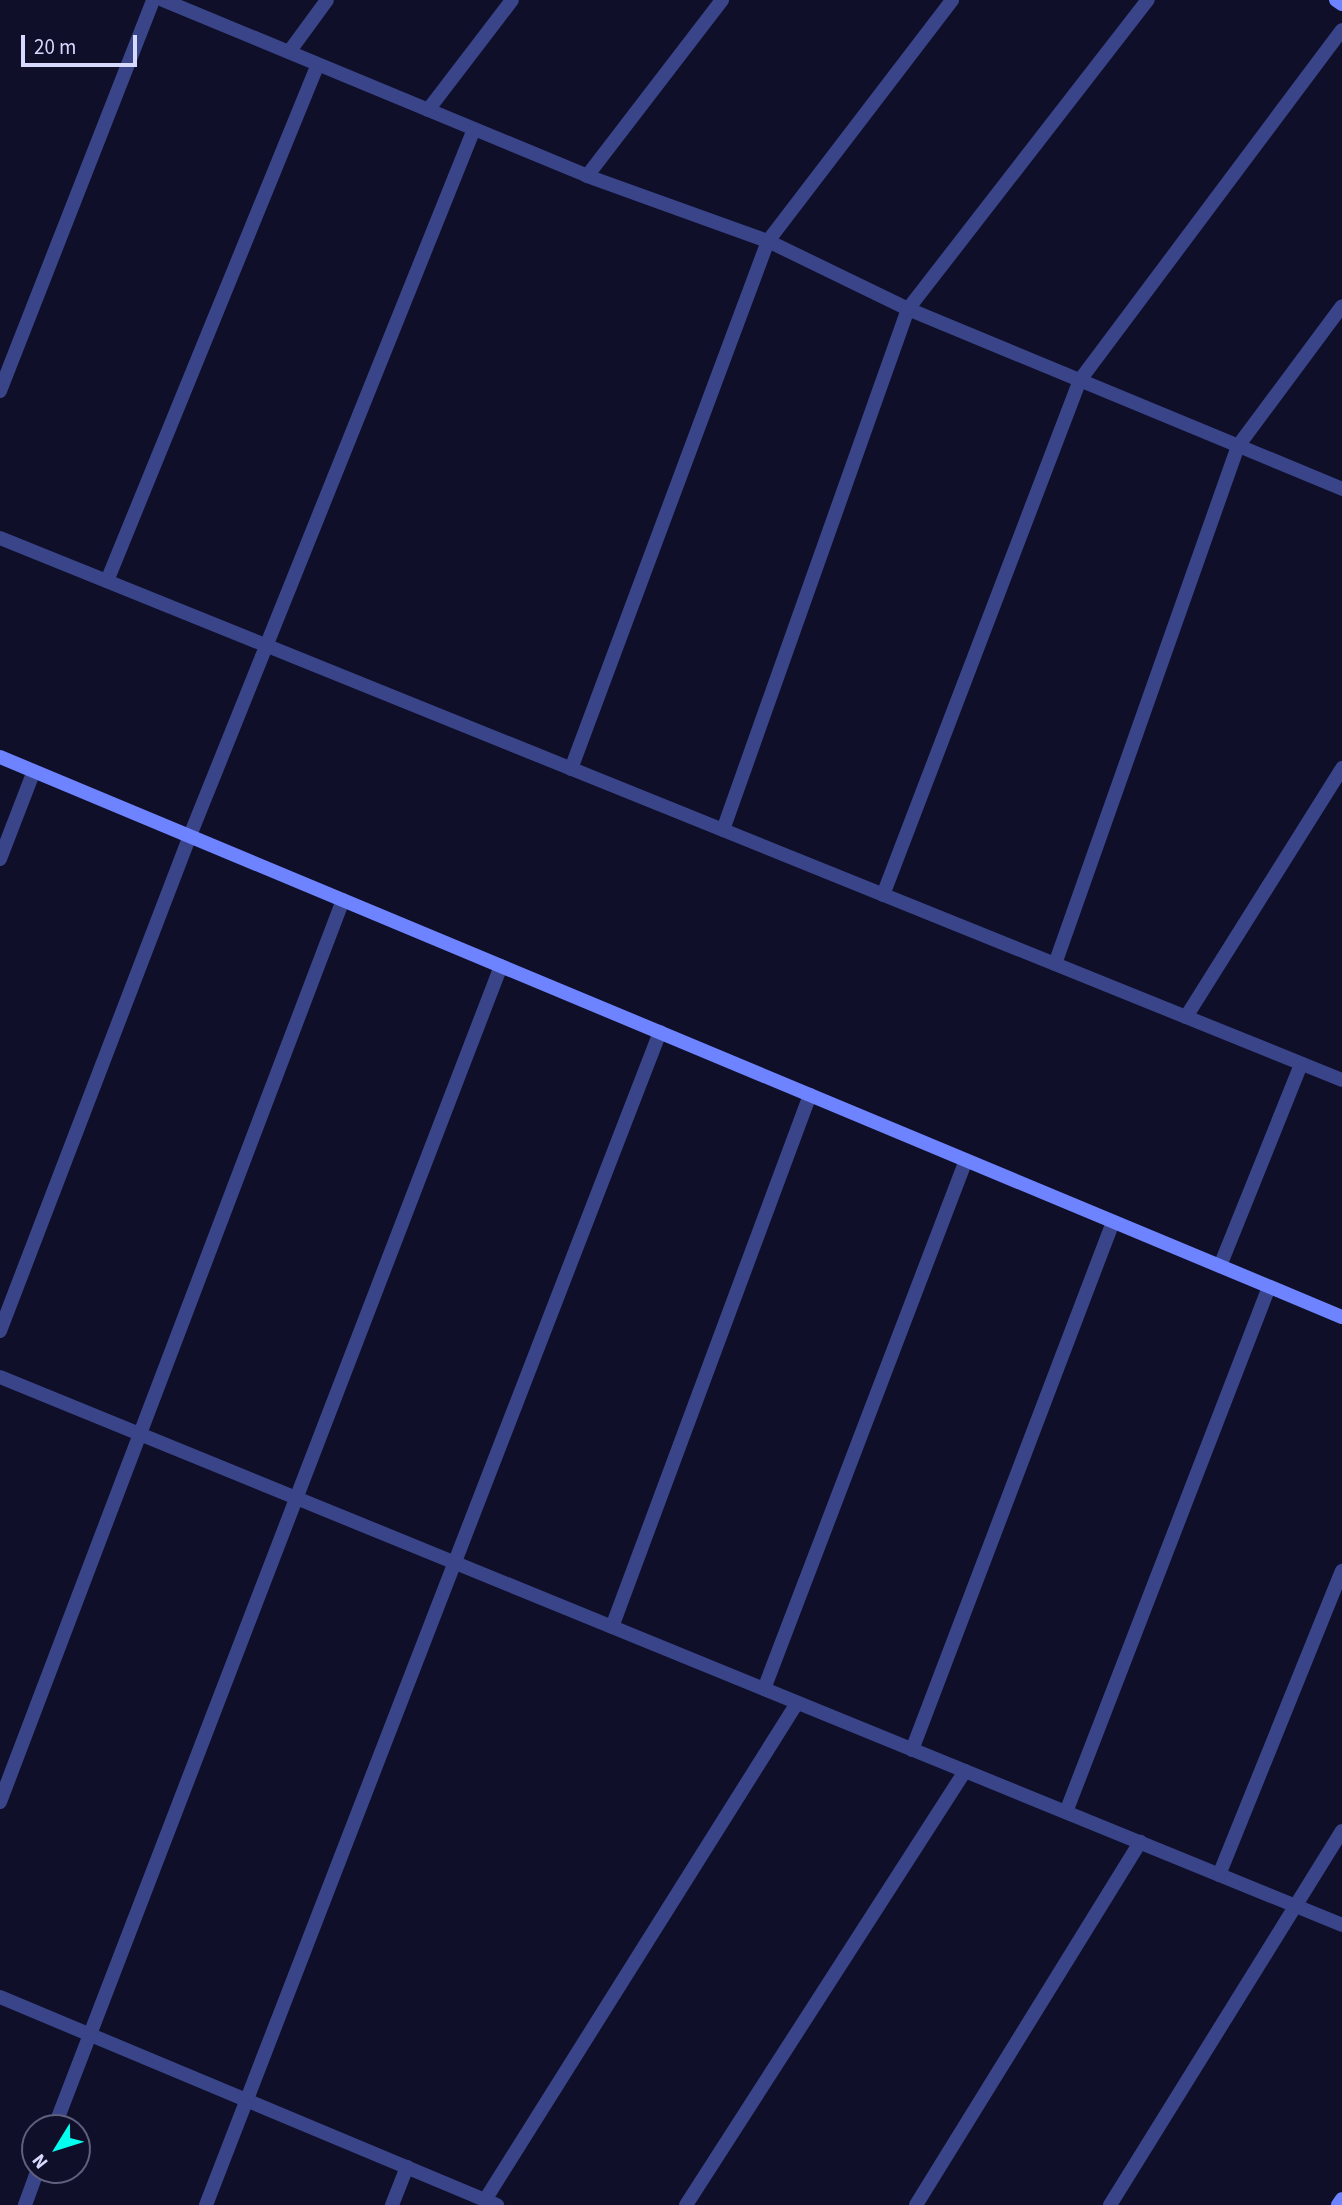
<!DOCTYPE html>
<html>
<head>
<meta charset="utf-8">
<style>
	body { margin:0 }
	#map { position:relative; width:1342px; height:2205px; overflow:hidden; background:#0f0f29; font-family:"Source Sans 3",sans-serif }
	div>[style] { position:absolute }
	.street>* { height:14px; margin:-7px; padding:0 7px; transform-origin:7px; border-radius:7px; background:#394489 }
	.secondary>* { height:14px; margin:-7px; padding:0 7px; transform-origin:7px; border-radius:7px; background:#6e83ff }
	span { translate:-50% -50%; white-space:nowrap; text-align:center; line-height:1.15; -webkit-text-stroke:5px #0f0f29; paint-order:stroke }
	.north { position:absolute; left:21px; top:2114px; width:70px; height:70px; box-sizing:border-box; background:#0f0f29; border:2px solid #5f607f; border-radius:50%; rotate:232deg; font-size:19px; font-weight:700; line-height:28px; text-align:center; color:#d7d9ff }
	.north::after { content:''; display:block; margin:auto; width:24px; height:32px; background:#03ffed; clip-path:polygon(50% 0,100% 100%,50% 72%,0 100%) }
	.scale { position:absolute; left:21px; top:35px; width:116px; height:32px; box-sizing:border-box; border:4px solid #d7d9ff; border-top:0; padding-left:9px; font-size:21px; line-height:24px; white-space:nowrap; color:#d7d9ff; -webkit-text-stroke:5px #0f0f29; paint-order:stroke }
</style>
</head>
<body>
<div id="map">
	<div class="street">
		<i style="left:163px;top:0;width:459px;rotate:22.5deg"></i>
		<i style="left:587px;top:176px;width:192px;rotate:19.8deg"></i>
		<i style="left:768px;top:241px;width:156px;rotate:25.9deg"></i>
		<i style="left:908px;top:309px;width:470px;rotate:22.5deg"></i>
		<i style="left:289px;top:52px;width:64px;rotate:-53.8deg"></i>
		<i style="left:428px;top:110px;width:138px;rotate:-52.6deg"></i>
		<i style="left:587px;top:176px;width:222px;rotate:-52.5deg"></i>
		<i style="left:0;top:391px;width:420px;rotate:-68.6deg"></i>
		<i style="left:0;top:538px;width:1447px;rotate:21.99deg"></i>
		<i style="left:107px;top:581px;width:558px;rotate:-67.8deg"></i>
		<i style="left:571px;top:769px;width:564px;rotate:-69.54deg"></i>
		<i style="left:768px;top:241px;width:303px;rotate:-52.6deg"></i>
		<i style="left:723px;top:830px;width:553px;rotate:-70.45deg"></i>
		<i style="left:908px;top:309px;width:391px;rotate:-52.2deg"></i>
		<i style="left:0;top:859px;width:94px;rotate:-68.9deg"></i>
		<i style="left:883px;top:895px;width:551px;rotate:-69.07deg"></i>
		<i style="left:1080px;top:380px;width:437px;rotate:-53.2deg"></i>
		<i style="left:1055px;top:964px;width:549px;rotate:-70.54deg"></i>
		<i style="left:1238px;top:446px;width:174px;rotate:-53.4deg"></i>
		<i style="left:1186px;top:1017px;width:294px;rotate:-57.9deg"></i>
		<i style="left:1220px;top:1266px;width:218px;rotate:-68.1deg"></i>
		<i style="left:0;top:1331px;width:528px;rotate:-69.02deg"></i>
		<i style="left:189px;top:838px;width:764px;rotate:-68.1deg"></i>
		<i style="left:0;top:1377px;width:1450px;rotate:22.21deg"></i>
		<i style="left:612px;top:1627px;width:568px;rotate:-69.59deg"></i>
		<i style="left:764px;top:1689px;width:566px;rotate:-69.1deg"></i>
		<i style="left:912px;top:1750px;width:565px;rotate:-69.16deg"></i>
		<i style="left:0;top:1802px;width:965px;rotate:-69.18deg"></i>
		<i style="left:1066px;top:1812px;width:563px;rotate:-68.86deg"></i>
		<i style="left:1219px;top:1875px;width:328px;rotate:-68deg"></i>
		<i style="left:0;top:1997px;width:539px;rotate:22.71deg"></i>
		<i style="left:54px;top:2128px;width:1245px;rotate:-68.96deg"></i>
		<i style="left:485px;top:2200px;width:587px;rotate:-57.88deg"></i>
		<i style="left:25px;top:2205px;width:37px;rotate:-70deg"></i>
		<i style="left:206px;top:2205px;width:1258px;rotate:-68.84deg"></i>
		<i style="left:392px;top:2205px;width:41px;rotate:-68.5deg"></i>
		<i style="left:686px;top:2205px;width:516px;rotate:-57.26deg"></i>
		<i style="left:916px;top:2205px;width:427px;rotate:-58.3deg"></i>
		<i style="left:1110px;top:2205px;width:440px;rotate:-58.2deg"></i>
	</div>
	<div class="secondary">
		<i style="left:1336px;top:0;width:7px;rotate:34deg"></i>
		<i style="left:0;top:757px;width:1454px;rotate:22.65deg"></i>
		<i style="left:1338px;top:2205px;width:7px;rotate:-56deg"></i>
	</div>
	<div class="north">N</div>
	<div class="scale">20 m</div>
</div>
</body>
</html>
